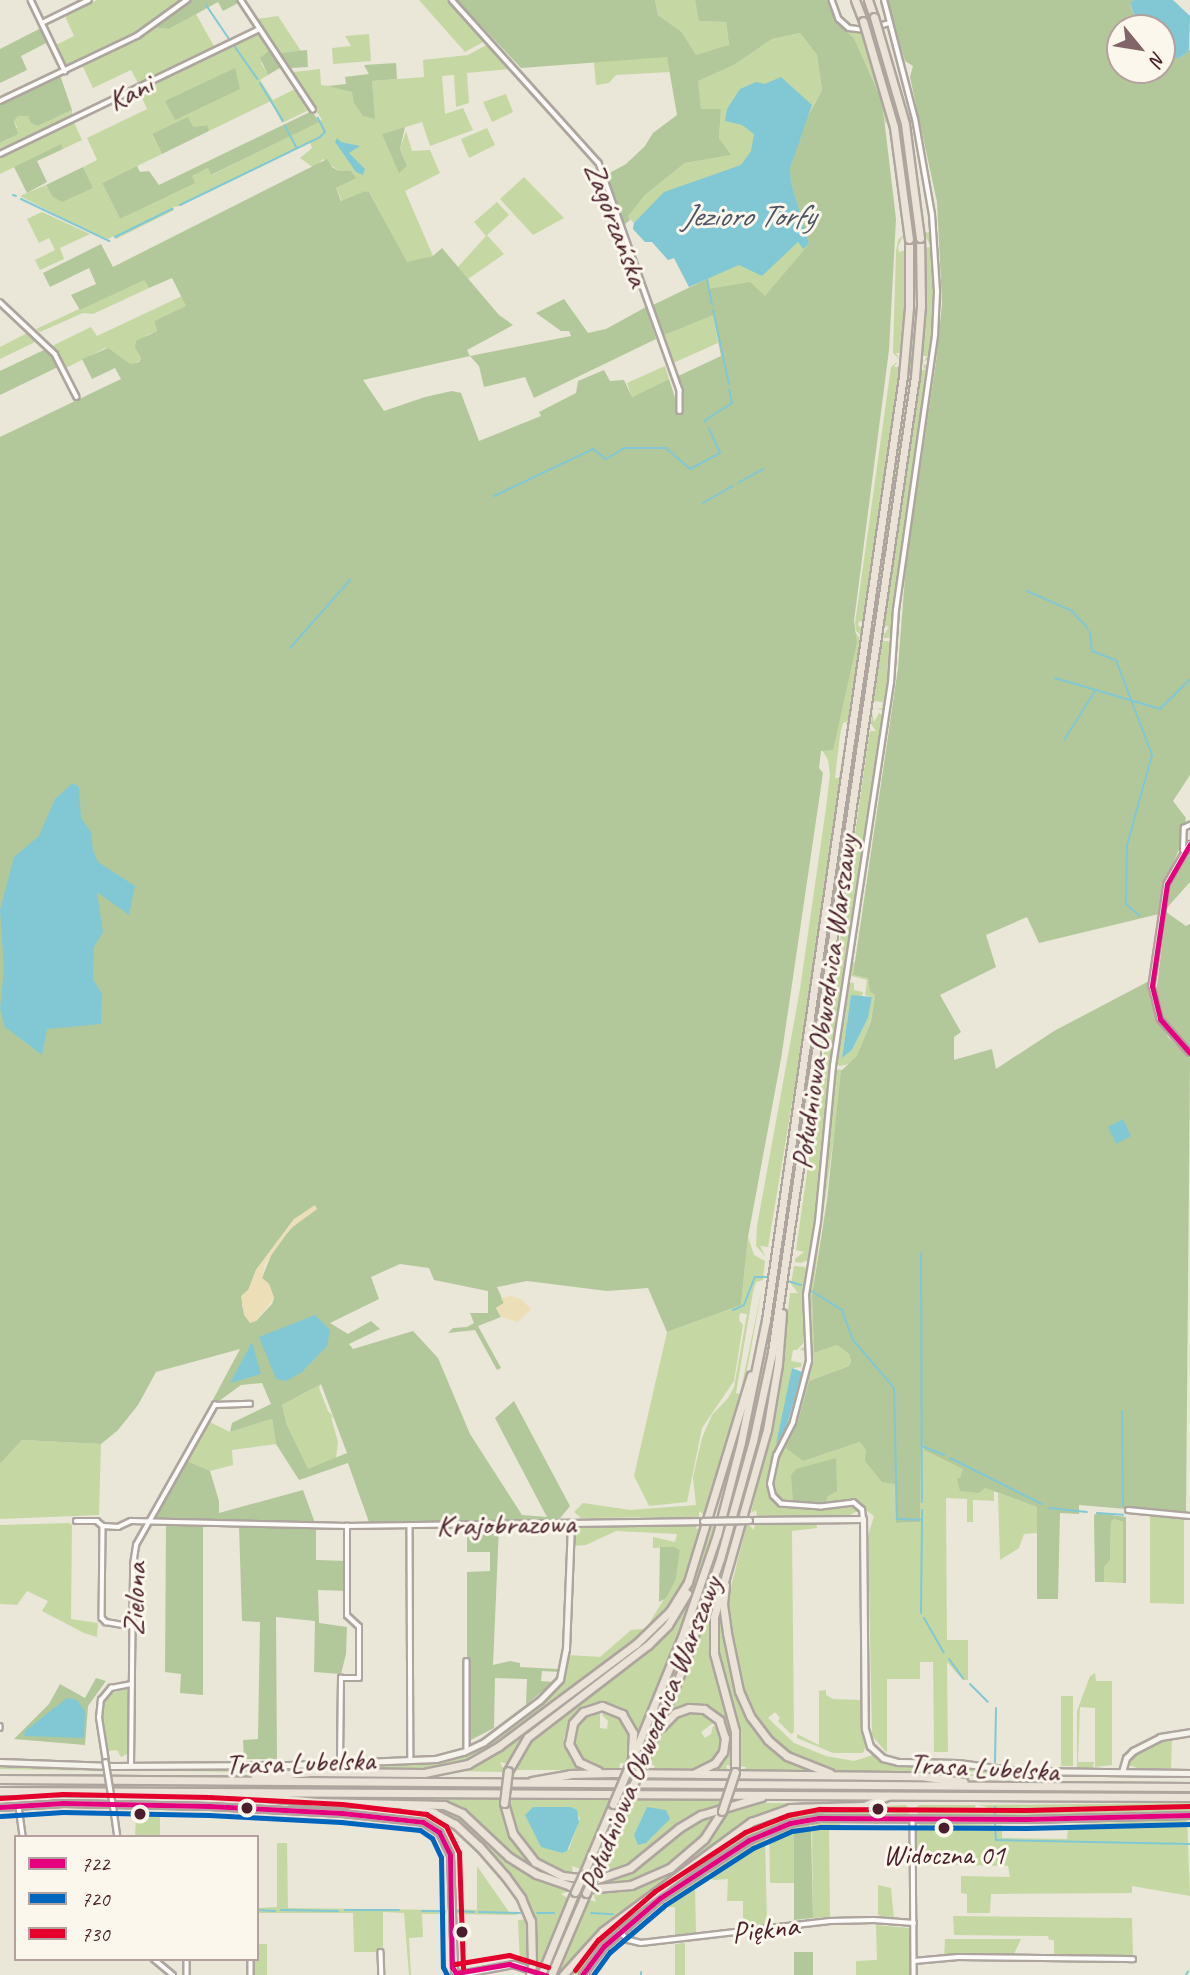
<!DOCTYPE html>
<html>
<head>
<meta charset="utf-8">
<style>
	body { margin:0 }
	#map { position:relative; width:1190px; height:1975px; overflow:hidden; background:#eae6d8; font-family:Caveat,sans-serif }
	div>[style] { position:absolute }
	.green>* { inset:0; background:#c5d8a3 }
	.forest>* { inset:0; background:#b2c89a }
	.sand>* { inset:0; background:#ecdfb8 }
	.water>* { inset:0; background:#82c8d4 }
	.stream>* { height:2px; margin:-1px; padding:0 1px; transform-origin:1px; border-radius:1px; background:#82c8d4 }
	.roads { filter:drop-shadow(2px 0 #ada59e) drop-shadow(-2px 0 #ada59e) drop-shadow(0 2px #ada59e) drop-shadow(0 -2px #ada59e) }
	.street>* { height:3.5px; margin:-1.75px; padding:0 1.75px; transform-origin:1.75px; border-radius:1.75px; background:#fcfbf9 }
	.secondary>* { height:5px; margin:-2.5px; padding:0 2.5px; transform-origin:2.5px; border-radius:2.5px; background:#f6f2ec }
	.highway>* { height:7px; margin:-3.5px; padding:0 3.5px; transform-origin:3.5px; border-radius:3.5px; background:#ebe3d8 }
	.bridges { filter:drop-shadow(2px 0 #ada59e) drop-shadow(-2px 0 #ada59e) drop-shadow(0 2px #ada59e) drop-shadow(0 -2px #ada59e) }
	.street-bridge>* { height:3.5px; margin:-1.75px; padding:0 1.75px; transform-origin:1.75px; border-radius:1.75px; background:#fcfbf9 }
	.secondary-bridge>* { height:5px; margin:-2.5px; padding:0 2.5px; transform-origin:2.5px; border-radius:2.5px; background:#f6f2ec }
	.highway-bridge>* { height:7px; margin:-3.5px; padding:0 3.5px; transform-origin:3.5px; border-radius:3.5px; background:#ebe3d8 }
	.bus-1>* { height:5px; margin:-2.5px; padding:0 2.5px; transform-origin:2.5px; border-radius:2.5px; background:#e5007d }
	.bus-2>* { height:5px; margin:-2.5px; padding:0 2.5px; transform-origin:2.5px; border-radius:2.5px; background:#0065bd }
	.bus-3>* { height:5px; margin:-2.5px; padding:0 2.5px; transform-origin:2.5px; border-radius:2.5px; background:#e4002b }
	.dots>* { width:19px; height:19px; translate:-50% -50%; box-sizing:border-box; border:4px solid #fbf7ec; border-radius:50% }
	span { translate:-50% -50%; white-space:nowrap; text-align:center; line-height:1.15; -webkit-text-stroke:6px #fbf7ec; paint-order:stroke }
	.bus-label { font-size:28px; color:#4a1f2b }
	.street-label { font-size:30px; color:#4a1f2b }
	.water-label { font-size:32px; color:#4e5666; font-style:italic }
	.legend { position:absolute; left:14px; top:1835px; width:245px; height:126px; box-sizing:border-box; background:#fbf7ec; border:2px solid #b4a19f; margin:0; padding:9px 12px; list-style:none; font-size:21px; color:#4a1f2b }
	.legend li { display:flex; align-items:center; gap:14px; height:35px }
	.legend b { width:35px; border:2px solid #b4a19f }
	.north { position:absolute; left:1106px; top:14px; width:70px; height:70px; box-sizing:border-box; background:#fbf7ec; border:2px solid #b4a19f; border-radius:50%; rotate:120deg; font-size:19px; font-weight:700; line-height:28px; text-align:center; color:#4a1f2b }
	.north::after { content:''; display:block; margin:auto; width:24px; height:32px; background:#826568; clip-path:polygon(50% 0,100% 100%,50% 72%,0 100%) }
</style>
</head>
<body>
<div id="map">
	<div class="green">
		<i style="clip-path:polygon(97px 0,184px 0,145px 29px,67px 68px,56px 45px,74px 36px,65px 16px)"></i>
		<i style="clip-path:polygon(419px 0,448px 0,485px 41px,465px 52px)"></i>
		<i style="clip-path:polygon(655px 0,695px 0,700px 21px,726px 22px,729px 46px,696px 55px,682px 32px,658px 15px)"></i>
		<i style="clip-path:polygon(196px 14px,215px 48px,139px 85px,131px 70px,93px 88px,82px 65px,151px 27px,169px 29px)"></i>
		<i style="clip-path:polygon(278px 16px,301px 51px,280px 53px,257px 19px)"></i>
		<i style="clip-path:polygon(834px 16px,847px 29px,863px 31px,885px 109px,888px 121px,885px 123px,882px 101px,854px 38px,836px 22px)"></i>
		<i style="clip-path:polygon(800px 33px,817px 55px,822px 90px,802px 125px,809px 244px,776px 313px,708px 289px,706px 279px,689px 287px,674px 258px,668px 260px,652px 242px,645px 242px,633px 229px,634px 223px,627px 216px,645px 195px,685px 163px,730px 155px,719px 138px,721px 109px,701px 109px,697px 81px,734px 65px,772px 39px)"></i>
		<i style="clip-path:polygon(257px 34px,261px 34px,271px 49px,261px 63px,268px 75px,260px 80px,273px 100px,297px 88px,311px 109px,282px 123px,271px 101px,209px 131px,206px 125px,152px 135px,162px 154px,102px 183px,120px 219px,194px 182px,191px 176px,208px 168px,212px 175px,322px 120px,293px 72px,320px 69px,321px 85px,346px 88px,353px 92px,357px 107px,374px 119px,372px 81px,424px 77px,423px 60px,468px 55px,488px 44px,511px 69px,467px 73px,469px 103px,456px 107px,454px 75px,442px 76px,445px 114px,463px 108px,473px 130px,430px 146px,422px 122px,383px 134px,407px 166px,400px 149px,406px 131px,412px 151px,430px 150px,440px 173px,405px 191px,433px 256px,407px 263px,369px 192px,365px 191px,342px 201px,336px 188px,355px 178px,351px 171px,339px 171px,323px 159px,314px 168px,300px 158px,312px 148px,310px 143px,180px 206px,173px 207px,174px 210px,116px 239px,114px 236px,108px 239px,92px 233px,20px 196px,46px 185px,47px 188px,92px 187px,83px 167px,97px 160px,87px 138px,147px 109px,139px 91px)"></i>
		<i style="clip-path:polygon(369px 34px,371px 61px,333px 64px,332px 48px,351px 46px,345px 36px)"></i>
		<i style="clip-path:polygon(667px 56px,670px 72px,616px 75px,609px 83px,596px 85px,594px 62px)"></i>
		<i style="clip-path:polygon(506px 94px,513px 112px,492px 122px,483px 102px)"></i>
		<i style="clip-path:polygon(72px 110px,72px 117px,0 151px,0 143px,9px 139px,17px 127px,14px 121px,18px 116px,28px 116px,38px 126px)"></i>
		<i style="clip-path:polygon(74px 122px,82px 140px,63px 149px,60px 145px,0 174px,0 157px)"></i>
		<i style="clip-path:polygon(487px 128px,495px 145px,469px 158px,461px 139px)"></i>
		<i style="clip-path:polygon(524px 177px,564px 218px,533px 235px,500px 199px)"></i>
		<i style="clip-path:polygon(497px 202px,509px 215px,487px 235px,504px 254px,468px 279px,458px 267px,486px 236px,474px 222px)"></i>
		<i style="clip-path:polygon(42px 212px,90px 234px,60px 248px,64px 259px,40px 270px,35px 260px,55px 250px,49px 238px,39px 243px,27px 219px)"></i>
		<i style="clip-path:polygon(930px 232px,934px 241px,936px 299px,931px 357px,923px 362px,928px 356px,922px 356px,920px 370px,925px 370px,923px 366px,925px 364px,929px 372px,892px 635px,890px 638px,882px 638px,889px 627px,883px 625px,919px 370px,925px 305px,924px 248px,931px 247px,924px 233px)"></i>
		<i style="clip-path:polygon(904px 234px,898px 247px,899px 252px,906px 250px,904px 315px,900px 368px,863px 622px,859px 621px,858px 625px,862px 629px,861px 635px,856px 631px,855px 623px,891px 367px,898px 361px,894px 367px,899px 367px,901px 353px,896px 353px,899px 359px,893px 353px,896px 251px,898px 240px)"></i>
		<i style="clip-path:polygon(914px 242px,916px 288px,911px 365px,874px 627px,910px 353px)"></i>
		<i style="clip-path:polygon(144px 279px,149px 288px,93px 314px,83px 313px,40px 332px,36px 329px)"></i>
		<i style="clip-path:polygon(182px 296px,187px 306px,154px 321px,157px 331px,147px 335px,135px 348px,141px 358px,139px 361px,130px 365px,105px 348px,66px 368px,52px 346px,91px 327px,97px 336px)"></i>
		<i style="clip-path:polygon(713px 314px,718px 343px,671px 364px,662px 336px)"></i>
		<i style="clip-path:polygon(31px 331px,39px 340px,0 359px,0 347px)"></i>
		<i style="clip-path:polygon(665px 366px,669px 379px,632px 397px,627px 383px)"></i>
		<i style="clip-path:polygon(854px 631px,860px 638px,848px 721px,843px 723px,840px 735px,835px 778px,839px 778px,847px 728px,806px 1020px,768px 1247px,760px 1246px,766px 1257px,756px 1246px,757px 1226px,800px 989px,826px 808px,830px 774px,828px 760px,822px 750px,832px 750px,857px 643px)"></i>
		<i style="clip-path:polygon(881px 641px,888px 641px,891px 645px,884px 710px,877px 709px,882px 708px,883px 702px,873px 701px)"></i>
		<i style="clip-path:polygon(872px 712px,874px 722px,879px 713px,885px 716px,838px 1013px,812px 1238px,808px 1260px,801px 1263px,795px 1262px,795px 1259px,804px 1252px,796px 1250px,869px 735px,870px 731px,876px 731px,871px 724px)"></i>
		<i style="clip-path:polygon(837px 865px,839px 865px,781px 1252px,802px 1108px)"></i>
		<i style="clip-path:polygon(851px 962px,855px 962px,853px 975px,868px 978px,875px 995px,871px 1020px,857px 1057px,849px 1064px,840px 1066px,835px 1063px,847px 982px,854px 983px,854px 990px,863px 992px,862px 996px,851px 996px,842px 1058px,852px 1050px,868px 1018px,872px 997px,865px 995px,867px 980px,848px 975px)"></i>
		<i style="clip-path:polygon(835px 1069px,843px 1070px,812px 1296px,814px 1353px,837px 1345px,849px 1354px,851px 1361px,849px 1366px,809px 1381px,797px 1425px,803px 1461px,860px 1442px,895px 1484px,897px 1523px,920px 1522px,921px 1444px,924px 1445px,924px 1450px,964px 1469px,960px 1479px,994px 1491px,994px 1501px,973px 1500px,973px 1522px,967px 1522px,967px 1499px,946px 1498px,947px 1640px,968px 1640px,968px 1680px,963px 1680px,947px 1662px,948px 1752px,934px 1752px,933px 1662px,920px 1662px,920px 1679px,887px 1679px,887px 1753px,872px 1736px,868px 1536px,874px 1516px,853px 1501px,825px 1505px,828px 1496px,812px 1506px,786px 1503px,777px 1498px,772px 1487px,777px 1461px,797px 1417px,811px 1359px,807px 1303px,821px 1211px)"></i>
		<i style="clip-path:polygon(748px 1237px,754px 1255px,765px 1261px,763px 1280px,756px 1282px,753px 1292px,736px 1393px,740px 1394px,762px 1288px,745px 1381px,706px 1516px,699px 1511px,699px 1517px,581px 1518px,574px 1512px,583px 1503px,630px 1510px,696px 1505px,693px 1477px,702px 1438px,712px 1415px,728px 1398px,734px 1387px,747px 1314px,740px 1313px,739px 1320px,743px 1325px,734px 1381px,702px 1428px,687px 1502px,649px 1506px,634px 1476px,667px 1332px,741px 1305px)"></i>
		<i style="clip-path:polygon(794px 1266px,805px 1267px,807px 1271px,803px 1312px,807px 1339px,797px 1350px,793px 1350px,791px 1361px,802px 1363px,801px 1367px,793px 1368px,777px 1441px,786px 1428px,803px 1367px,806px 1351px,800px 1350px,803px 1347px,808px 1350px,806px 1367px,790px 1425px,770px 1470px,768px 1493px,773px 1501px,785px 1507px,820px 1509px,850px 1505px,859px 1510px,850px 1515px,757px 1516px,756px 1510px,751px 1513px,778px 1399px,790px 1293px,798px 1293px,791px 1284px)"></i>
		<i style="clip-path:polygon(776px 1286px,772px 1324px,749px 1439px,726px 1516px,747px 1436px)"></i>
		<i style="clip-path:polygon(321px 1384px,319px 1388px,328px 1411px,334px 1418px,331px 1417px,338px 1442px,336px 1458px,308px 1470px,287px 1425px,282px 1405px)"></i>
		<i style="clip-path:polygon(272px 1419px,276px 1444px,232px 1450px,233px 1465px,210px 1471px,187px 1461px,208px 1421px,230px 1432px)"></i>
		<i style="clip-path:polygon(22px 1440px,101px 1444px,99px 1515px,0 1519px,0 1464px)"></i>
		<i style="clip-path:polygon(998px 1493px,1038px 1507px,1038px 1533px,1024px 1534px,1019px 1548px,1000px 1560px)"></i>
		<i style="clip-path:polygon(1150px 1514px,1184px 1518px,1184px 1604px,1150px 1603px)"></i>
		<i style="clip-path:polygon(1114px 1519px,1123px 1522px,1123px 1583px,1104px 1582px,1104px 1567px,1110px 1560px,1111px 1522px)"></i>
		<i style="clip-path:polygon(816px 1522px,817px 1528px,792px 1531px,794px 1732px,791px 1734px,778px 1721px,780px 1718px,775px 1712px,768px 1718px,794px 1743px,826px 1756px,854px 1761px,873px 1755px,895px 1764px,950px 1765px,990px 1772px,1190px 1775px,1190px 1778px,978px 1776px,981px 1772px,976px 1771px,967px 1772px,976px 1776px,846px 1771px,828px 1769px,790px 1754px,761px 1726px,744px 1696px,727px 1603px,747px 1523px,754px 1530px,755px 1523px)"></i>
		<i style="clip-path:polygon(69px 1523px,72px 1525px,71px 1619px,98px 1623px,97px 1637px,84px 1633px,42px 1611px,48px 1601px,27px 1591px,17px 1605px,0 1604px,0 1525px)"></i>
		<i style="clip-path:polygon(697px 1524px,696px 1529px,701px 1528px,686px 1577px,670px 1604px,649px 1627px,647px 1627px,676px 1579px,680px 1550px,675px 1547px,653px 1548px,653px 1537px,675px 1542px,677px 1534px,616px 1531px,586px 1545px,571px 1546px,574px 1532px,583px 1525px)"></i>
		<i style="clip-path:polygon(713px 1524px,715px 1524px,675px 1646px,637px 1739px,634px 1724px,621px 1709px,605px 1704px,590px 1705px,575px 1715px,564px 1738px,570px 1759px,584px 1770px,513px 1770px,523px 1751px,545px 1728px,650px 1649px,667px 1631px,685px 1606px)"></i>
		<i style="clip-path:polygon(714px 1593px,710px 1644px,731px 1722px,733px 1766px,726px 1765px,728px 1771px,702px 1774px,718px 1764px,727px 1733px,721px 1719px,710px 1709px,696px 1705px,688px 1705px,668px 1717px)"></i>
		<i style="clip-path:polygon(719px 1608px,733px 1682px,748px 1719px,759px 1735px,781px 1755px,820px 1774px,744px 1771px,746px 1767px,739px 1766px,739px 1725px,719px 1661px,716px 1634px)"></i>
		<i style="clip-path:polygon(674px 1611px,652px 1638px,528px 1735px,508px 1764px,500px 1762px,505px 1772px,453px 1771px,478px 1762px,500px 1749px,637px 1646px)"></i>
		<i style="clip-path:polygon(693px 1621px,666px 1697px,634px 1766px,658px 1710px)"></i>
		<i style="clip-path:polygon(642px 1629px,646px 1632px,510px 1734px,476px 1756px,454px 1765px,431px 1769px,246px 1772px,111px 1770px,281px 1768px,444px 1760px,484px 1744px,550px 1695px,560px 1683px,569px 1655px,600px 1657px,631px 1630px)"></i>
		<i style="clip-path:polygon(1095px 1673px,1096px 1681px,1112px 1681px,1112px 1765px,1095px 1767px,1095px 1708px,1080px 1707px,1078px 1762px,1094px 1762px,1093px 1768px,1077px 1768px,1077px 1711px,1090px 1676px)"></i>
		<i style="clip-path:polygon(127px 1688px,130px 1694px,129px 1753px,121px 1757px,117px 1750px,108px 1751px,102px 1711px,108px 1695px)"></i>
		<i style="clip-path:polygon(826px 1690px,826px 1695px,833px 1699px,862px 1700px,865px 1748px,863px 1753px,833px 1753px,797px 1738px,797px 1734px,819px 1745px,819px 1691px)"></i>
		<i style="clip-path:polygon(1061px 1696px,1073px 1696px,1073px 1766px,1061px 1766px)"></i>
		<i style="clip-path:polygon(596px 1710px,600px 1714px,600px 1728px,607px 1729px,608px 1721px,602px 1715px,606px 1710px,622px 1718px,631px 1735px,627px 1758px,625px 1764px,620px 1763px,619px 1769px,653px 1769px,655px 1766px,649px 1763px,662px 1732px,675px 1716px,687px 1710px,701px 1711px,713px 1718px,713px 1723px,701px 1732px,705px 1738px,711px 1734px,713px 1726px,718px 1726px,722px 1735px,720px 1752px,713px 1761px,686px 1771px,598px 1769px,583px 1762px,572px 1742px,579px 1720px)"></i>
		<i style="clip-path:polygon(1172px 1739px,1171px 1768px,1137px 1768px,1126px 1764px,1131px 1755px,1144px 1747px)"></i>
		<i style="clip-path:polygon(0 1764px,104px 1768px,104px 1771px,0 1769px)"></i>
		<i style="clip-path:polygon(738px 1778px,921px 1779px,944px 1781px,738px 1780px)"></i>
		<i style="clip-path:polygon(212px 1785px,416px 1786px,502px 1787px,438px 1788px)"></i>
		<i style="clip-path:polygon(735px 1788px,976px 1790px,735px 1791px)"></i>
		<i style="clip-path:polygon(978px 1790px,1130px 1791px,1130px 1794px)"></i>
		<i style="clip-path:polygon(evenodd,285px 1796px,672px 1800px,724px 1799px,722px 1804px,680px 1824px,635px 1861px,608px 1872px,610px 1870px,604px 1866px,631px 1805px,608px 1804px,580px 1869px,572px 1866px,573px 1875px,547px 1866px,532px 1852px,517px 1831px,510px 1802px,501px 1802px,505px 1825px,514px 1843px,524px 1855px,559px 1879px,532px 1868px,514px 1856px,467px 1812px,448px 1802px,285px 1796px,571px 1807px,580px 1818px,569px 1849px,562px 1853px,543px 1846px,571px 1807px)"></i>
		<i style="clip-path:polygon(760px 1803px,863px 1803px,764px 1814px,615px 1919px,561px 1975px,557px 1975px,590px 1900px,596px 1902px,593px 1893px,639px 1887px,669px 1873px,704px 1844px,728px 1808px)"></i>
		<i style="clip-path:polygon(1190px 1803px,1190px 1811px,1170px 1814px,1071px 1816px,920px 1816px,914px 1809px,919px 1805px,976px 1805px,974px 1810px,986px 1810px,987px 1807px,978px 1805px)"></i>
		<i style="clip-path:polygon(906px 1805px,911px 1811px,907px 1815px,877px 1812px,865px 1817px,811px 1816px,782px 1822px,756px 1832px,668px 1890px,601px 1947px,580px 1975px,568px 1974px,601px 1936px,746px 1828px,790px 1810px)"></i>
		<i style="clip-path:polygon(416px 1806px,451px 1811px,523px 1871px,571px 1890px,561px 1894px,568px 1898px,540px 1966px,536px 1966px,535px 1923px,523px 1894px,468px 1830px,455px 1821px)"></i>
		<i style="clip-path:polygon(715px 1813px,718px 1814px,701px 1839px,668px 1866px,629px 1881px,597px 1885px,598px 1881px,632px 1872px,693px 1824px)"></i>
		<i style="clip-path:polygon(160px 1815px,160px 1837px,135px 1837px,136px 1816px)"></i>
		<i style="clip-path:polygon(1187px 1818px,1190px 1896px,1132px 1886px,1132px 1893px,991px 1894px,990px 1913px,967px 1913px,967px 1894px,961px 1893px,961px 1876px,1010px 1877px,1008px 1866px,916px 1864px,916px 1830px,921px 1823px,1002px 1825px,1002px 1838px,1067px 1839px,1068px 1825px)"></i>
		<i style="clip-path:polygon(839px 1821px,840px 1826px,829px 1827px,830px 1917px,813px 1918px,812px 1822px)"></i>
		<i style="clip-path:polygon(809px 1822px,810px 1828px,794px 1830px,794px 1883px,770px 1883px,769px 1833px)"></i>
		<i style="clip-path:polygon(765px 1835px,767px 1924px,743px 1928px,743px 1901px,727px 1901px,728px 1879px,713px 1880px,708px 1870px)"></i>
		<i style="clip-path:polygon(277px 1843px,287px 1843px,288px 1908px,446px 1910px,446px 1914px,422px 1914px,423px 1937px,409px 1938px,411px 1975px,409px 1975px,404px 1913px,383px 1912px,383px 1949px,380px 1952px,354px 1952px,353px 1913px,257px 1913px,257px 1908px,277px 1907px)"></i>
		<i style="clip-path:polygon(477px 1866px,509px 1912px,516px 1912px,517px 1915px,454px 1914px,455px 1872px,456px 1909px,477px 1910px)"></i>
		<i style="clip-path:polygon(705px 1872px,709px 1877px,695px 1884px,696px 1934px,675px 1936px,675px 1907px,666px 1907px,664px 1913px,662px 1901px,678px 1890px,680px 1892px,680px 1889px)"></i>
		<i style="clip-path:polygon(878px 1885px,891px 1888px,894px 1919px,878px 1915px)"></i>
		<i style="clip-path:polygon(953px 1916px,1132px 1918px,1133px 1955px,1054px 1955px,1054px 1940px,1049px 1940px,1048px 1936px,954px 1935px)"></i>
		<i style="clip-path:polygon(528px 1919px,532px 1960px,524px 1959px,529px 1966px,520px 1963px,518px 1920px)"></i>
		<i style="clip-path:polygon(876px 1925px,909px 1928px,909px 1975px,856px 1975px,856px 1961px,877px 1960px)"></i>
		<i style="clip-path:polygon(945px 1939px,1021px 1939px,1014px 1954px,952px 1954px,944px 1958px)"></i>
		<i style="clip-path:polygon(685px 1943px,685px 1975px,675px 1975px,675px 1944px)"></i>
		<i style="clip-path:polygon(257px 1944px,267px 1944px,267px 1975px,253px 1975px)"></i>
	</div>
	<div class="forest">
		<i style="clip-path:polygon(190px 0,238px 0,240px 2px,223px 11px,218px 2px,169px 29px,151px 27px)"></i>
		<i style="clip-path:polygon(evenodd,457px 0,655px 0,658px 15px,682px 32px,696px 55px,729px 45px,726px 22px,699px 21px,695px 0,829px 0,836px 22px,854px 38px,882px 101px,896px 219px,889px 350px,854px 621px,857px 643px,833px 750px,821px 751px,819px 768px,823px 773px,781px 1059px,748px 1237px,741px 1305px,667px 1332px,648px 1288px,607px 1291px,527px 1281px,497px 1287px,504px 1303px,496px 1308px,501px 1317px,478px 1326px,501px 1368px,497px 1370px,475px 1330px,448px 1333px,453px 1328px,467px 1327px,474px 1323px,470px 1313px,488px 1313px,488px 1291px,434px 1280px,429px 1268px,400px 1264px,371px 1277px,379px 1299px,330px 1323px,348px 1334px,371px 1321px,380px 1329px,349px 1344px,353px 1349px,413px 1331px,438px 1358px,470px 1434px,522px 1515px,547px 1517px,495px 1418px,514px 1401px,570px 1506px,558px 1521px,557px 1529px,499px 1527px,493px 1665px,510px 1661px,520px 1663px,520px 1667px,558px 1669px,558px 1672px,542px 1671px,541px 1681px,553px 1682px,526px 1705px,527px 1679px,495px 1678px,494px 1728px,467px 1742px,467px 1572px,490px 1571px,490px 1552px,467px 1552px,467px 1525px,370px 1525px,348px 1463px,299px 1480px,276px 1444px,272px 1419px,230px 1432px,232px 1423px,271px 1404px,262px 1383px,241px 1385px,208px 1409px,240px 1349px,156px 1372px,138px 1405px,118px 1430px,101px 1444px,22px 1440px,0 1464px,0 437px,121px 379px,115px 368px,92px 379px,82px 359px,108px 348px,130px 364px,139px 362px,141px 358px,135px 348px,136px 341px,157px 331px,154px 321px,186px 306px,172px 278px,149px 288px,144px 280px,80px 310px,71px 295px,96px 284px,89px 268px,50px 287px,43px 273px,101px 244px,113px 267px,327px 159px,332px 167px,339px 171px,351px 171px,356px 178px,336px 188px,341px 201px,365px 191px,369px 192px,407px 262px,433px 256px,442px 248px,499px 315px,513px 325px,467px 350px,470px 356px,571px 336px,569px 331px,561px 331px,536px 313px,564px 299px,588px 333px,606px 329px,646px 307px,656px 339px,534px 398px,525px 377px,484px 387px,479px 366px,470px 356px,363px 380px,384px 411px,425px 397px,452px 391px,461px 393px,479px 441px,541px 416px,539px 412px,576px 393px,578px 381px,604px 370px,610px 381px,624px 380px,632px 397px,669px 379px,678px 407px,684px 402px,676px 377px,721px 356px,713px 315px,662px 336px,653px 305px,707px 279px,709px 289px,750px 282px,765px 296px,809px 244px,791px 183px,790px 168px,803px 125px,822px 90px,817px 55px,800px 33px,772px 39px,734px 65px,698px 81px,701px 109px,721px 109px,719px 138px,731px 155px,685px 163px,645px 195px,628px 216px,630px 220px,624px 225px,606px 175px,626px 164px,645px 146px,653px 133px,677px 115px,667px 57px,521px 68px,457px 0,317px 1209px,297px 1222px,274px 1248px,262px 1278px,269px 1284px,274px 1298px,272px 1304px,256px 1321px,248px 1319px,242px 1306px,256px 1270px,294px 1219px,317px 1209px,457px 0,321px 1384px,347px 1453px,308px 1469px,287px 1425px,282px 1405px,321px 1384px)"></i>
		<i style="clip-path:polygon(887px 0,1134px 0,1130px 4px,1138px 25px,1150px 19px,1154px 28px,1120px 28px,1120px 70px,1162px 70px,1162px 58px,1179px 58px,1190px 50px,1190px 775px,1173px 801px,1186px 818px,1181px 845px,1168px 875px,1159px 914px,1039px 943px,1027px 917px,986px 935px,996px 967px,940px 995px,961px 1032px,954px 1037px,954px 1060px,992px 1049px,996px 1069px,1054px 1031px,1151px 980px,1150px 999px,1156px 1017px,1168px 1037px,1190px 1058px,1186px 1514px,1079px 1505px,1079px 1514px,1060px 1513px,1058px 1599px,1037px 1599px,1037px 1507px,985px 1488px,979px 1493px,960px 1491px,957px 1478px,960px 1478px,963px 1469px,924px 1450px,924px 1445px,921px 1444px,920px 1522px,896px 1523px,895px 1484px,882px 1482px,865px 1461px,866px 1450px,860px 1442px,803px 1461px,786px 1448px,797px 1425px,809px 1381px,849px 1366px,851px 1361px,849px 1354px,837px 1345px,814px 1353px,812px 1296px,827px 1200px,841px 1071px,857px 1056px,871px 1021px,875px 995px,870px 991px,868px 978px,853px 975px,898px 668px,906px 564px,936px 362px,942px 304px,937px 202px,910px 77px,913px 66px,905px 61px)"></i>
		<i style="clip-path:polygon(41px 28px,48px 42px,21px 56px,27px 70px,0 83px,0 49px)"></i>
		<i style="clip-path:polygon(271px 49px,283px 66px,268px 75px,260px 58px)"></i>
		<i style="clip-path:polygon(307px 50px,308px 67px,291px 68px,280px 53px)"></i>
		<i style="clip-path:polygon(396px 63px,397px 79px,372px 81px,375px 119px,363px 116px,354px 103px,352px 92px,328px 86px,346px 84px,345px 77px,369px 74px,364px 65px)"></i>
		<i style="clip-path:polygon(235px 68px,240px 89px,175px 120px,165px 101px)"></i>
		<i style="clip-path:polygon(60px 75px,72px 110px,38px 126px,31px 123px,28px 116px,18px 116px,14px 121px,18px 134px,0 143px,0 103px)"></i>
		<i style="clip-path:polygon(312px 111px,319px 122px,211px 175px,208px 168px,192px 176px,195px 183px,120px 219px,102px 183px,137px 166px,140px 172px,149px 171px,159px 185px)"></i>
		<i style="clip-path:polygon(188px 117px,193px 127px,207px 125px,209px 131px,162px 154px,152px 134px)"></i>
		<i style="clip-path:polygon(405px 127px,400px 149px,407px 166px,399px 173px,382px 134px)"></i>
		<i style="clip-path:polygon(61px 144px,63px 149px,37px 161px,47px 182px,27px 193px,14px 167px)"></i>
		<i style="clip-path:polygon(83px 167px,93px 188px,62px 202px,53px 197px,46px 185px)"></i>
		<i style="clip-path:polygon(48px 348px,58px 363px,58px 367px,0 395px,0 371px)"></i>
		<i style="clip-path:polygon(1190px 847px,1190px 882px,1165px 910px,1173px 873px)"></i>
		<i style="clip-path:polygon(1166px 912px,1186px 926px,1190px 924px,1190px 1049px,1175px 1036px,1161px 1015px,1156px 994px)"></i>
		<i style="clip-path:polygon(836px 1458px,837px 1491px,828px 1496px,825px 1505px,793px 1502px,791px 1475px,796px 1469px)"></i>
		<i style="clip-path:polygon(187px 1461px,210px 1471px,219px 1501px,219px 1513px,303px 1490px,315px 1523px,154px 1520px)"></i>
		<i style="clip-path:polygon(1097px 1513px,1126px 1517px,1126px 1583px,1123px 1583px,1123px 1522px,1114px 1519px,1111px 1522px,1110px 1560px,1104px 1567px,1104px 1582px,1095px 1582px,1094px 1515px)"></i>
		<i style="clip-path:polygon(203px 1525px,203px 1695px,180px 1693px,181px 1674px,165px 1672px,166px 1526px)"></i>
		<i style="clip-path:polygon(239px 1525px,316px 1527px,316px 1560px,347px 1561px,347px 1591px,318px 1590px,319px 1623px,347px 1627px,346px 1654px,341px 1674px,314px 1672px,315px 1621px,276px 1617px,277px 1759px,244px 1759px,243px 1740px,258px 1739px,260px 1622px,242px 1621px)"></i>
		<i style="clip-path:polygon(660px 1547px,675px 1547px,680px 1550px,676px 1579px,666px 1598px,659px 1602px)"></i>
		<i style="clip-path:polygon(96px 1678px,106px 1681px,88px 1706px,85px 1745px,14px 1739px,49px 1704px,60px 1684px,85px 1698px)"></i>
		<i style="clip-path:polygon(811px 1828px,813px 1918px,794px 1920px,794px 1829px)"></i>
		<i style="clip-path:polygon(794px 1952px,813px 1952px,813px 1975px,794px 1975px)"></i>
	</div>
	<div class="sand">
		<i style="clip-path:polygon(315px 1205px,317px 1209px,290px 1229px,265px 1264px,262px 1278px,269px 1284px,274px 1298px,256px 1321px,250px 1323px,244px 1315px,241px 1296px,249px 1289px,256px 1270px,294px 1219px)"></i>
		<i style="clip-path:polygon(512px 1296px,522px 1300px,531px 1309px,518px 1322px,501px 1317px,496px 1308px,504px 1303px,501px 1298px)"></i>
	</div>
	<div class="water">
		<i style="clip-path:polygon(1134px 0,1173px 0,1190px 16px,1189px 51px,1179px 58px,1162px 58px,1162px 28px,1154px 28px,1150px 20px,1138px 26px,1130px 3px)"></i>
		<i style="clip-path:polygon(781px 77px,812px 105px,790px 168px,791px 183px,809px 244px,803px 249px,798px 242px,762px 276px,739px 265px,689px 287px,674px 258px,668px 260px,652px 242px,645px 242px,633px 229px,634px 223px,664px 192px,741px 165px,751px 151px,754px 134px,742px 125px,725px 121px,727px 109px,740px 89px,756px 82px,765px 84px)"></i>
		<i style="clip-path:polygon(337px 138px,341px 142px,360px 146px,349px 153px,365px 169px,363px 175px,356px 172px,335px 142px)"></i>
		<i style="clip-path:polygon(73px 783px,79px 787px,81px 818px,91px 832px,93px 850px,98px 862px,135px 886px,129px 915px,97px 892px,103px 932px,94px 947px,93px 979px,102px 994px,101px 1024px,47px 1029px,42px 1055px,5px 1027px,0 1009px,4px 969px,0 910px,14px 857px,39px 836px,55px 799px)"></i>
		<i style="clip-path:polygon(851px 995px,872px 997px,868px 1018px,852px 1050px,842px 1058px)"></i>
		<i style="clip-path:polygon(1123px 1119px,1131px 1136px,1116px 1144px,1108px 1127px)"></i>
		<i style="clip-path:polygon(315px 1315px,330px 1330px,327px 1346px,302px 1372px,286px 1381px,276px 1379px,259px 1337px)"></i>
		<i style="clip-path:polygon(252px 1342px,261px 1374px,230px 1383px)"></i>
		<i style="clip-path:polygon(792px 1368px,802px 1372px,786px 1428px,776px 1444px)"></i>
		<i style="clip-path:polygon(67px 1698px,77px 1700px,85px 1711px,84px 1738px,24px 1736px,25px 1731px)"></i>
		<i style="clip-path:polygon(533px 1807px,571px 1807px,577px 1810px,579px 1822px,567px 1851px,562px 1853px,541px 1847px,525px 1815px)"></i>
		<i style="clip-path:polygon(647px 1807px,666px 1810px,670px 1819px,646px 1843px,638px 1845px,634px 1835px)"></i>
	</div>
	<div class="stream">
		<i style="left:206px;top:5px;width:41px;rotate:55.9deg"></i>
		<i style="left:248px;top:6px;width:12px;rotate:59deg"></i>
		<i style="left:257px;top:20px;width:58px;rotate:56.3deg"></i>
		<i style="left:235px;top:47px;width:39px;rotate:55deg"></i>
		<i style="left:260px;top:83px;width:44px;rotate:58.8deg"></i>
		<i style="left:285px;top:126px;width:24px;rotate:62deg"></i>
		<i style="left:13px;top:195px;width:3px;rotate:18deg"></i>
		<i style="left:21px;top:199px;width:98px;rotate:25.5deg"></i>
		<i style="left:180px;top:205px;width:156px;rotate:-25.9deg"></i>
		<i style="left:320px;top:137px;width:7px;rotate:-45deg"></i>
		<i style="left:325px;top:132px;width:16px;rotate:-117deg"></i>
		<i style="left:115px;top:237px;width:64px;rotate:-26.2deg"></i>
		<i style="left:707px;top:279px;width:26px;rotate:79deg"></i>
		<i style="left:713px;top:310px;width:76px;rotate:77.8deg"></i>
		<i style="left:706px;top:422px;width:2px;rotate:-117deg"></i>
		<i style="left:705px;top:420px;width:32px;rotate:-32deg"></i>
		<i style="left:732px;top:403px;width:14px;rotate:-102deg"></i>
		<i style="left:738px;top:483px;width:29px;rotate:-29deg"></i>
		<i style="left:494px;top:496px;width:110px;rotate:-25.4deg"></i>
		<i style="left:593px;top:449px;width:16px;rotate:38deg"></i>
		<i style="left:606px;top:459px;width:21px;rotate:-31deg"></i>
		<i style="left:624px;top:448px;width:42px"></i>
		<i style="left:666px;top:448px;width:32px;rotate:41deg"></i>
		<i style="left:690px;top:469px;width:34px;rotate:-28deg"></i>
		<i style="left:720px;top:453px;width:27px;rotate:-114deg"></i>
		<i style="left:703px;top:503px;width:34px;rotate:-30deg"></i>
		<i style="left:1027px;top:591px;width:49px;rotate:24deg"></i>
		<i style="left:1072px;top:611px;width:24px;rotate:48deg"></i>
		<i style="left:1090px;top:632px;width:19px;rotate:84deg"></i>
		<i style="left:1092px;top:651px;width:26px;rotate:21deg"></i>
		<i style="left:1116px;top:660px;width:102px;rotate:69.2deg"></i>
		<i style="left:1152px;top:755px;width:93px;rotate:105.5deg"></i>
		<i style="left:1127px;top:845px;width:59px;rotate:91deg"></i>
		<i style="left:1126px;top:904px;width:18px;rotate:41deg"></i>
		<i style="left:290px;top:648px;width:91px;rotate:-48.6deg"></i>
		<i style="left:1055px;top:678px;width:109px;rotate:16.4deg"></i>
		<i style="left:1160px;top:709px;width:42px;rotate:-45deg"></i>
		<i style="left:1064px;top:740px;width:58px;rotate:-57.7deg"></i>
		<i style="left:921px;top:1253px;width:249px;rotate:89.8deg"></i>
		<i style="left:784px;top:1280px;width:18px;rotate:16deg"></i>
		<i style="left:810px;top:1290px;width:38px;rotate:32deg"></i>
		<i style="left:842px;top:1310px;width:32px;rotate:70deg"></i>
		<i style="left:853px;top:1340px;width:63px;rotate:49.5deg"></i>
		<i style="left:894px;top:1388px;width:131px;rotate:88.7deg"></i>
		<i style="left:897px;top:1519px;width:25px;rotate:2deg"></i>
		<i style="left:733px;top:1310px;width:12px;rotate:-24deg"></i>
		<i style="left:744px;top:1305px;width:30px;rotate:-69deg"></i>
		<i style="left:755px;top:1277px;width:13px"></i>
		<i style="left:1122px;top:1411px;width:95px;rotate:89.4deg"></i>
		<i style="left:922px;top:1446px;width:24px;rotate:22deg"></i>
		<i style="left:950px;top:1458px;width:103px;rotate:26.6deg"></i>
		<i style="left:1049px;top:1508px;width:38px;rotate:6deg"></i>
		<i style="left:1097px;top:1513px;width:26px;rotate:4deg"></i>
		<i style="left:921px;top:1613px;width:103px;rotate:-89.4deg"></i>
		<i style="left:924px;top:1618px;width:40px;rotate:60.3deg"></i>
		<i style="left:949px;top:1659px;width:24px;rotate:54deg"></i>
		<i style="left:970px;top:1684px;width:25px;rotate:45deg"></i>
		<i style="left:995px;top:1762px;width:54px;rotate:-88.9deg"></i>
		<i style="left:995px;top:1807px;width:9px;rotate:90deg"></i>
		<i style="left:995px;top:1823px;width:17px;rotate:87deg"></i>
		<i style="left:996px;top:1840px;width:194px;rotate:1.2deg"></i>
		<i style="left:257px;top:1910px;width:18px;rotate:3deg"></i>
		<i style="left:281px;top:1910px;width:57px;rotate:1deg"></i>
		<i style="left:345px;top:1910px;width:54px"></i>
		<i style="left:422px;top:1911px;width:23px"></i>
		<i style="left:456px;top:1911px;width:18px;rotate:3deg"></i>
		<i style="left:479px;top:1912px;width:41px;rotate:1.4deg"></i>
		<i style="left:537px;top:1913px;width:17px"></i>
		<i style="left:591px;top:1913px;width:22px;rotate:3deg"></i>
		<i style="left:631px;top:1930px;width:9px;rotate:69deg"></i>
		<i style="left:641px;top:1972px;width:3px;rotate:90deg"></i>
		<i style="left:1186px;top:1975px;width:4px;rotate:-63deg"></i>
	</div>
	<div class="roads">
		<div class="street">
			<i style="left:31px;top:0;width:79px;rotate:64.4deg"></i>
			<i style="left:241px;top:0;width:131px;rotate:56.6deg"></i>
			<i style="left:452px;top:0;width:219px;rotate:48deg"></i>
			<i style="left:599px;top:163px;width:241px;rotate:70.4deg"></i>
			<i style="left:680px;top:390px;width:21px;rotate:90deg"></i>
			<i style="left:832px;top:0;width:20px;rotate:70deg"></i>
			<i style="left:839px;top:19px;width:13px;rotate:42deg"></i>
			<i style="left:849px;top:28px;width:16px;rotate:7deg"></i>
			<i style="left:865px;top:30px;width:26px;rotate:-16deg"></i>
			<i style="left:42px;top:23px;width:52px;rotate:-26.1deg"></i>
			<i style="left:0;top:101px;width:152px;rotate:-25.4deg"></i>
			<i style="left:137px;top:36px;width:62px;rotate:-35.8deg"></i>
			<i style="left:0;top:154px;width:288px;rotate:-25.7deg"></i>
			<i style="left:0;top:302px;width:76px;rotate:43.4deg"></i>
			<i style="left:55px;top:354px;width:48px;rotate:62.9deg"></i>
			<i style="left:1190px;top:844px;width:46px;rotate:119.9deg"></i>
			<i style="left:1167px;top:884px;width:103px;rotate:98.4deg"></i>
			<i style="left:1152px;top:986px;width:34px;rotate:76deg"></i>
			<i style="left:1160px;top:1019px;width:45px;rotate:48.6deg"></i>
			<i style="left:1183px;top:851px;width:23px;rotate:-88deg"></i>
			<i style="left:1184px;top:828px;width:7px;rotate:-27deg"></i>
			<i style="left:1128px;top:1510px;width:62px;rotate:5.5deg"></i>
			<i style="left:863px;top:1519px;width:9px;rotate:-96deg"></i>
			<i style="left:862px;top:1510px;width:11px;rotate:-139deg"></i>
			<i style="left:854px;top:1503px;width:33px;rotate:173deg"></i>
			<i style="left:821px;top:1507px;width:40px;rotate:-175.7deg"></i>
			<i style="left:781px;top:1504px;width:11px;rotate:-135deg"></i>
			<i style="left:773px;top:1496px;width:12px;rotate:-104deg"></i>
			<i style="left:770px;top:1484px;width:29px;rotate:-78deg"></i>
			<i style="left:776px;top:1456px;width:38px;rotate:-63deg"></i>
			<i style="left:793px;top:1422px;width:63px;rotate:-75.3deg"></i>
			<i style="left:809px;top:1361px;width:66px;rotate:-92.6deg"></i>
			<i style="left:806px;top:1295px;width:74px;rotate:-80.7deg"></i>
			<i style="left:818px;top:1222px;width:157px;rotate:-84.5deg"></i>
			<i style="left:833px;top:1066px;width:387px;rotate:-81.4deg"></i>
			<i style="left:891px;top:683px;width:73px;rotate:-86.1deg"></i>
			<i style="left:896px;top:610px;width:278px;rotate:-81.9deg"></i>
			<i style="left:935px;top:335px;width:43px;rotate:-87.3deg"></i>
			<i style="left:937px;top:292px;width:77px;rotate:-93.7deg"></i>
			<i style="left:932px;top:215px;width:97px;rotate:-100deg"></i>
			<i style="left:915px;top:119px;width:123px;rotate:-104.6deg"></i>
			<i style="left:76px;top:1521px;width:21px"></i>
			<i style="left:97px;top:1521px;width:8px;rotate:40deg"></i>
			<i style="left:103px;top:1526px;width:15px;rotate:4deg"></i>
			<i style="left:118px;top:1527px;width:14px;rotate:-25deg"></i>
			<i style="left:131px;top:1521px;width:216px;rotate:1.3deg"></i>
			<i style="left:347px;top:1526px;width:224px;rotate:-0.8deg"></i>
			<i style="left:410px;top:1525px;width:235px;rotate:89.8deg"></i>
			<i style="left:103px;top:1527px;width:91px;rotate:90.6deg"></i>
			<i style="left:102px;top:1618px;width:6px;rotate:45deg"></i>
			<i style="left:106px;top:1622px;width:27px;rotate:10deg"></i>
			<i style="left:467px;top:1661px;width:89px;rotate:90deg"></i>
			<i style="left:0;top:1726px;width:2px;rotate:90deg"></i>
			<i style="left:340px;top:1761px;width:83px;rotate:-89.3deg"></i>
			<i style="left:341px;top:1678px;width:18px"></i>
			<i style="left:359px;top:1678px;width:51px;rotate:-90deg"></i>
			<i style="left:359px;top:1627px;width:16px;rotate:-137deg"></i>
			<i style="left:347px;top:1616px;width:90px;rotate:-90deg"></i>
			<i style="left:106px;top:1762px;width:45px;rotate:-99deg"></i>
			<i style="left:99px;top:1718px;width:18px;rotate:-84deg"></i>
			<i style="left:101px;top:1700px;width:16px;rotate:-50deg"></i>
			<i style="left:111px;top:1688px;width:21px;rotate:-11deg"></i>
			<i style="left:131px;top:1766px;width:201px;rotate:-89.4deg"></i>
			<i style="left:133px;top:1565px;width:20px;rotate:-81deg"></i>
			<i style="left:136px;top:1545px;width:161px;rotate:-60.6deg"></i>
			<i style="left:215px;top:1405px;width:35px;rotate:-2deg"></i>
			<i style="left:19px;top:1807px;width:30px;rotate:82deg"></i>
			<i style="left:114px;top:1810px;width:27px;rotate:82deg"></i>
			<i style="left:913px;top:1819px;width:156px;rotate:89.6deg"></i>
			<i style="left:620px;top:1932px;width:12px;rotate:42deg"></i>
			<i style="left:629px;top:1940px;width:12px;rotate:14deg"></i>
			<i style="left:641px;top:1943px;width:190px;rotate:-6.6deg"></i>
			<i style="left:830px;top:1921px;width:44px;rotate:-1.3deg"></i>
			<i style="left:874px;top:1920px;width:40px;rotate:4.3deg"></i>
			<i style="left:381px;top:1952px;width:23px;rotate:88deg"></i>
			<i style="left:154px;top:1959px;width:25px;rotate:40deg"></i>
			<i style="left:187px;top:1959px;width:16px;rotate:90deg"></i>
			<i style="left:251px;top:1959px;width:16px;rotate:90deg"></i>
			<i style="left:914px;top:1961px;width:44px;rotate:-5.2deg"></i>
			<i style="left:958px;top:1957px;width:175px;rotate:0.7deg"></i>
		</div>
		<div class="secondary">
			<i style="left:749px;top:1520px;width:114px;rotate:-0.5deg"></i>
			<i style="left:863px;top:1519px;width:210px;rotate:89.5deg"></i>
			<i style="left:865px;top:1729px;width:18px;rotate:74deg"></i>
			<i style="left:870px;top:1746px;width:18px;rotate:43deg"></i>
			<i style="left:883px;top:1758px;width:16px;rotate:15deg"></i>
			<i style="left:898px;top:1762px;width:60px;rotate:1deg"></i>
			<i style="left:958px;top:1763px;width:63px;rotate:7.4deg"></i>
			<i style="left:1020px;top:1771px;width:170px;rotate:0.7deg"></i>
			<i style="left:0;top:1762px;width:112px;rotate:2deg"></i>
			<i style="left:112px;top:1766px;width:177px;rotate:-0.3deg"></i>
			<i style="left:289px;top:1765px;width:147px;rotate:-2.3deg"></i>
			<i style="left:436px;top:1759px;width:28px;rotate:-15deg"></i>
			<i style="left:463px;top:1752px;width:23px;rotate:-25deg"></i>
			<i style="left:484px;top:1742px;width:70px;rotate:-36.9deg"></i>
			<i style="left:540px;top:1700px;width:29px;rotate:-46deg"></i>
			<i style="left:560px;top:1679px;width:31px;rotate:-79deg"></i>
			<i style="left:566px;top:1649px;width:126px;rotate:-87.7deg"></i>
			<i style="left:571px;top:1523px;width:132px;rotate:-0.9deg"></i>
			<i style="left:1122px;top:1772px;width:15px;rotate:-74deg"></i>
			<i style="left:1126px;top:1758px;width:10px;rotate:-45deg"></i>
			<i style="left:1133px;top:1751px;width:30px;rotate:-27deg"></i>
			<i style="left:1160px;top:1737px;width:30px;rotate:-9deg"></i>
			<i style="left:0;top:1807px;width:63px;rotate:-3.6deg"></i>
			<i style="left:63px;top:1803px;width:146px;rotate:1.2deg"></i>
			<i style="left:209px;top:1806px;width:133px;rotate:3deg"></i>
			<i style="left:342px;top:1813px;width:81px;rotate:6.3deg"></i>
			<i style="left:423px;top:1822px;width:19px;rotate:32deg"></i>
			<i style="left:439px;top:1832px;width:25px;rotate:64deg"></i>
			<i style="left:450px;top:1855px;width:116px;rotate:88deg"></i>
			<i style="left:454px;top:1971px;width:7px;rotate:27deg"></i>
			<i style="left:460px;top:1974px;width:54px;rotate:-10.7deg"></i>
			<i style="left:513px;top:1964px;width:35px;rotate:18deg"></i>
			<i style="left:582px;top:1975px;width:36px;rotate:-53deg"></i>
			<i style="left:604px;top:1946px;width:74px;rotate:-40.6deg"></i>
			<i style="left:660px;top:1898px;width:106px;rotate:-33.1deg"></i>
			<i style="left:749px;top:1840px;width:44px;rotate:-22.5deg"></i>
			<i style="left:790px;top:1823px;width:29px;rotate:-10deg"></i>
			<i style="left:819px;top:1818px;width:207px;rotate:0.3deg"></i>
			<i style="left:1026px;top:1819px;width:164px;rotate:-1.4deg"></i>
		</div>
		<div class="highway">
			<i style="left:855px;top:0;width:22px;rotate:69deg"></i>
			<i style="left:868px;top:0;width:18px;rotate:71deg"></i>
			<i style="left:725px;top:1585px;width:19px;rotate:96deg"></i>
			<i style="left:723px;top:1604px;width:29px;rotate:82deg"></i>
			<i style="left:727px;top:1633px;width:59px;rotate:78.3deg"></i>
			<i style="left:739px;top:1691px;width:27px;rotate:66deg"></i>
			<i style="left:750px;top:1716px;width:30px;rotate:53deg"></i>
			<i style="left:768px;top:1740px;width:25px;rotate:40deg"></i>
			<i style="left:787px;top:1756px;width:46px;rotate:21.6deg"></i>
			<i style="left:661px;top:1727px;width:20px;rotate:-45deg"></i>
			<i style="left:675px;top:1713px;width:15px;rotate:-20deg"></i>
			<i style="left:689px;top:1708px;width:15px;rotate:4deg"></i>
			<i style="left:704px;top:1709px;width:19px;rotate:36deg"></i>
			<i style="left:719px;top:1720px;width:19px;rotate:72deg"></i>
			<i style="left:725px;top:1738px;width:14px;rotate:98deg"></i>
			<i style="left:723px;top:1752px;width:14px;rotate:126deg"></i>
			<i style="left:715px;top:1763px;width:22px;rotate:153deg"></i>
			<i style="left:628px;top:1769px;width:143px;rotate:-67.8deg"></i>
			<i style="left:682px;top:1637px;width:108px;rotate:-71.1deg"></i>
			<i style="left:717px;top:1535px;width:96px;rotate:-75.5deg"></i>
			<i style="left:741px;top:1442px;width:125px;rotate:-78.4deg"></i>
			<i style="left:766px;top:1320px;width:954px;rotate:-81.74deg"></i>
			<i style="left:903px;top:376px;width:68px;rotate:-85deg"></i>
			<i style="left:909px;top:308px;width:69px;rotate:-90deg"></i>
			<i style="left:640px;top:1769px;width:111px;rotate:-67.1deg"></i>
			<i style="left:683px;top:1667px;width:114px;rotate:-71.1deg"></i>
			<i style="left:720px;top:1559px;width:123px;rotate:-74.4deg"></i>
			<i style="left:753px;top:1441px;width:91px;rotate:-77.9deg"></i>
			<i style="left:772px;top:1352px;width:985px;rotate:-81.66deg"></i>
			<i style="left:915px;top:377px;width:71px;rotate:-85.2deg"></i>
			<i style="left:921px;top:306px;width:68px;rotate:-90.8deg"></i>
			<i style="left:508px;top:1771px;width:39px;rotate:-60deg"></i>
			<i style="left:528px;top:1737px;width:151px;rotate:-37.5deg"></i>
			<i style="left:648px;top:1645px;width:28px;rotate:-45deg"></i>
			<i style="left:668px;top:1625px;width:37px;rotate:-59deg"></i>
			<i style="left:598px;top:1771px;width:21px;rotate:-155deg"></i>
			<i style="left:579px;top:1762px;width:21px;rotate:-119deg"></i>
			<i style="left:569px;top:1744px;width:21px;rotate:-79deg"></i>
			<i style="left:573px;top:1723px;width:15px;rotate:-48deg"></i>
			<i style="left:583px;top:1712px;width:20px;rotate:-18deg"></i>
			<i style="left:602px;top:1706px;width:22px;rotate:22deg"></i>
			<i style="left:622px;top:1714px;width:22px;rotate:60deg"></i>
			<i style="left:633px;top:1733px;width:20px;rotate:93deg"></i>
			<i style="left:735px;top:1772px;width:41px;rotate:-90deg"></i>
			<i style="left:735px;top:1731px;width:81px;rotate:-105.1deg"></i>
			<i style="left:714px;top:1653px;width:36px;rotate:-90deg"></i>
			<i style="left:714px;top:1617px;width:194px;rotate:-74.2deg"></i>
			<i style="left:767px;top:1430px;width:67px;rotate:-80.5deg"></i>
			<i style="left:778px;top:1364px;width:51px;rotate:-85.5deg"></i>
			<i style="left:255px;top:1777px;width:56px;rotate:-5.1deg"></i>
			<i style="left:311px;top:1772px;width:113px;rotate:0.5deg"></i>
			<i style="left:424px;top:1773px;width:45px;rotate:-11.6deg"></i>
			<i style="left:468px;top:1764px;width:36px;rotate:-30deg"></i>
			<i style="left:499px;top:1746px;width:171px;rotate:-36.7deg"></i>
			<i style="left:636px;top:1644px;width:47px;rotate:-44.1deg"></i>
			<i style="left:670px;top:1611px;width:34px;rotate:-58deg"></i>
			<i style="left:688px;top:1582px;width:216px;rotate:-73.1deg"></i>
			<i style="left:0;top:1779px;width:1190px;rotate:0.39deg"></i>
			<i style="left:532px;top:1781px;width:39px;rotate:-10deg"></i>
			<i style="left:570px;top:1774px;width:43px;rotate:-1.3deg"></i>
			<i style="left:613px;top:1773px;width:307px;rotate:0.6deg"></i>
			<i style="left:920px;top:1776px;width:44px;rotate:7.8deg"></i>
			<i style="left:0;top:1791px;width:1190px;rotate:0.29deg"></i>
			<i style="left:236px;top:1794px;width:81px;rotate:5.6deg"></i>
			<i style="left:317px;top:1802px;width:127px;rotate:1.4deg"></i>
			<i style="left:444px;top:1805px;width:20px;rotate:24deg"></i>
			<i style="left:462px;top:1813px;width:64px;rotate:43.1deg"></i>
			<i style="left:509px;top:1857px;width:32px;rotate:32deg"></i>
			<i style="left:536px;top:1874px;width:36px;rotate:19deg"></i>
			<i style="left:570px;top:1886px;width:26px;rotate:4deg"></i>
			<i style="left:596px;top:1888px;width:35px;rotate:-5deg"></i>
			<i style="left:631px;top:1885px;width:43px;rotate:-23.6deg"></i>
			<i style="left:670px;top:1868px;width:45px;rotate:-40.5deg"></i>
			<i style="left:704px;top:1839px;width:33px;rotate:-57deg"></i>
			<i style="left:504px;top:1803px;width:32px;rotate:74deg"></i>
			<i style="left:513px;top:1834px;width:36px;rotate:52deg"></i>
			<i style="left:535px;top:1862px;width:31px;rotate:27deg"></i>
			<i style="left:563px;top:1876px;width:32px;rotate:7deg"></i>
			<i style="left:595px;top:1880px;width:37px;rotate:-19deg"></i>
			<i style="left:630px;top:1868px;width:63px;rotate:-39.2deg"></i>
			<i style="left:679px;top:1828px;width:26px;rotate:-31deg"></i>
			<i style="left:701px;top:1815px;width:63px;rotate:-16.7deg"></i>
			<i style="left:403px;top:1805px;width:32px;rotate:14deg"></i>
			<i style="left:434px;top:1813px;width:24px;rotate:28deg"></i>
			<i style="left:455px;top:1824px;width:33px;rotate:43deg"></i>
			<i style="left:479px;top:1846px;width:41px;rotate:48.9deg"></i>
			<i style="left:506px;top:1877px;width:26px;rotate:54deg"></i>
			<i style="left:521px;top:1898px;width:25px;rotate:67deg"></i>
			<i style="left:531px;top:1921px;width:45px;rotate:88.7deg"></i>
			<i style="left:583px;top:1875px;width:77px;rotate:-67.1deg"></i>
			<i style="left:594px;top:1875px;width:77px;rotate:-66.4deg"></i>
			<i style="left:543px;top:1970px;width:84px;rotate:-67.7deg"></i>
			<i style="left:551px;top:1975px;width:89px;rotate:-66.9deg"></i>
			<i style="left:563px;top:1975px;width:59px;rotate:-47.7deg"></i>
			<i style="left:603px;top:1931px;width:184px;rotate:-36.4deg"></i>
			<i style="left:751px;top:1822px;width:41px;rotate:-19.7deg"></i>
			<i style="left:790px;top:1808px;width:74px;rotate:-1.5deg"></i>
			<i style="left:864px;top:1806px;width:26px;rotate:-23deg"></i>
		</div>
	</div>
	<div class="bridges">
		<div class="street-bridge">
			<i style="left:106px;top:1762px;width:49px;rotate:80.5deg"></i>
		</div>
		<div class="secondary-bridge">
			<i style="left:703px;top:1521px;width:46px;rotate:-1.2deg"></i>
		</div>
		<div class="highway-bridge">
			<i style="left:874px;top:17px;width:111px;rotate:73.8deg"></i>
			<i style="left:905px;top:124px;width:115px;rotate:82.5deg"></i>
			<i style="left:863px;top:21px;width:110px;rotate:73.7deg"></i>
			<i style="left:894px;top:127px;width:113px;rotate:82.4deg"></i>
			<i style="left:504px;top:1803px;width:32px;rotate:-83deg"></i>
			<i style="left:613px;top:1804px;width:38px;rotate:-67deg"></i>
			<i style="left:625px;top:1804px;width:38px;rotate:-67deg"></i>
			<i style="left:722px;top:1811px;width:41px;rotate:-71.6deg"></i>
			<i style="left:575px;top:1892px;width:19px;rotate:-65deg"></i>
			<i style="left:586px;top:1893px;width:20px;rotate:-66deg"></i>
			<i style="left:530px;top:1974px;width:8px;rotate:-76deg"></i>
			<i style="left:541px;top:1975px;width:5px;rotate:-68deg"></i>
		</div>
	</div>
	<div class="bus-1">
		<i style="left:1190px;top:844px;width:46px;rotate:119.9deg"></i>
		<i style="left:1167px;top:884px;width:103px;rotate:98.4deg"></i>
		<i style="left:1152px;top:986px;width:34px;rotate:76deg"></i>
		<i style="left:1160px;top:1019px;width:45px;rotate:48.6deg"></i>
		<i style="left:0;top:1807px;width:63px;rotate:-3.6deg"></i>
		<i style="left:63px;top:1803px;width:146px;rotate:1.2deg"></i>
		<i style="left:209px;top:1806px;width:133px;rotate:3deg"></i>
		<i style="left:342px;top:1813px;width:81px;rotate:6.3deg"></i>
		<i style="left:423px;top:1822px;width:19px;rotate:32deg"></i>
		<i style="left:439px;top:1832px;width:25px;rotate:64deg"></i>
		<i style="left:450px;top:1855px;width:112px;rotate:89deg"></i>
		<i style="left:452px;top:1967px;width:7px;rotate:56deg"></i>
		<i style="left:456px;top:1973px;width:54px;rotate:-9.6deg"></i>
		<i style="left:509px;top:1964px;width:39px;rotate:17deg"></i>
		<i style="left:582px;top:1975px;width:36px;rotate:-53deg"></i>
		<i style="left:604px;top:1946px;width:74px;rotate:-40.6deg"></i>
		<i style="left:660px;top:1898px;width:106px;rotate:-33.1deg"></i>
		<i style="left:749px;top:1840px;width:44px;rotate:-22.5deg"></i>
		<i style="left:790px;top:1823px;width:29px;rotate:-10deg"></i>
		<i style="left:819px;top:1818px;width:207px;rotate:0.3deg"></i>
		<i style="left:1026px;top:1819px;width:164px;rotate:-1.4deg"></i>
	</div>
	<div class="bus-2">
		<i style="left:1px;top:1816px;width:62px;rotate:-3.7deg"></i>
		<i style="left:63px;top:1812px;width:146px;rotate:1.2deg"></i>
		<i style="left:209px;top:1815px;width:132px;rotate:3deg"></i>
		<i style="left:341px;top:1822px;width:79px;rotate:5.8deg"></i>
		<i style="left:420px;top:1830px;width:14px;rotate:34deg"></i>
		<i style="left:432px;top:1838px;width:21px;rotate:65deg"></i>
		<i style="left:441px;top:1857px;width:110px;rotate:89deg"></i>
		<i style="left:443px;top:1967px;width:9px;rotate:63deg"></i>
		<i style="left:593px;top:1975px;width:29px;rotate:-54deg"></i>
		<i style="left:610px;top:1952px;width:72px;rotate:-40.5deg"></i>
		<i style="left:665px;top:1905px;width:105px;rotate:-32.9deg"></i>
		<i style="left:753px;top:1848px;width:43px;rotate:-23.6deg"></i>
		<i style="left:792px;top:1831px;width:28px;rotate:-8deg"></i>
		<i style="left:820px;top:1827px;width:206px;rotate:0.3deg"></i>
		<i style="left:1026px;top:1828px;width:164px;rotate:-1.4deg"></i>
	</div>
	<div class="bus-3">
		<i style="left:0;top:1798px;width:63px;rotate:-3.6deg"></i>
		<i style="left:63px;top:1794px;width:146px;rotate:1.2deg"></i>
		<i style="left:209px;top:1797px;width:133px;rotate:3deg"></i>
		<i style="left:342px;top:1804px;width:85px;rotate:6.8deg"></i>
		<i style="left:426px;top:1814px;width:23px;rotate:31deg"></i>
		<i style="left:446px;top:1826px;width:30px;rotate:64deg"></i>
		<i style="left:459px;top:1853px;width:115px;rotate:88deg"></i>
		<i style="left:455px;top:1964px;width:55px;rotate:-9.5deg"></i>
		<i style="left:509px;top:1955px;width:41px;rotate:17.1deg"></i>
		<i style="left:575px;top:1970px;width:38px;rotate:-53deg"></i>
		<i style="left:598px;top:1940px;width:75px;rotate:-40.7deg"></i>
		<i style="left:655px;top:1891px;width:108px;rotate:-33.2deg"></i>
		<i style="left:745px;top:1832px;width:46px;rotate:-21.6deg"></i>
		<i style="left:788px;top:1815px;width:32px;rotate:-11deg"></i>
		<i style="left:819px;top:1809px;width:207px;rotate:0.3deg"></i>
		<i style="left:1026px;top:1810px;width:164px;rotate:-1.4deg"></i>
	</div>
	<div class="dots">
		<i style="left:247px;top:1808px;background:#4a1f2b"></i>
		<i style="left:878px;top:1809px;background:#4a1f2b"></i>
		<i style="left:140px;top:1814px;background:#4a1f2b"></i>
		<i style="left:944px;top:1828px;background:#4a1f2b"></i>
		<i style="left:462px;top:1932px;background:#4a1f2b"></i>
	</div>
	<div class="bus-label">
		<span style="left:944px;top:1855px">Widoczna 01</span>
	</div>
	<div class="street-label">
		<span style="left:130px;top:92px;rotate:-26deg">Kani</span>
		<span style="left:617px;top:224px;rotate:69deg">Zagórzańska</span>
		<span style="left:824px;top:1002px;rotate:-82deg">Południowa Obwodnica Warszawy</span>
		<span style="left:506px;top:1524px;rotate:-1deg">Krajobrazowa</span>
		<span style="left:134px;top:1599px;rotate:-88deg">Zielona</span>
		<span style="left:650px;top:1734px;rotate:-68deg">Południowa Obwodnica Warszawy</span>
		<span style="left:300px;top:1762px;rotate:-2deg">Trasa Lubelska</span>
		<span style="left:984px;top:1767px;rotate:3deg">Trasa Lubelska</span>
		<span style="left:765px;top:1929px;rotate:-7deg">Piękna</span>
	</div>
	<div class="water-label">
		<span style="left:748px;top:216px">Jezioro Torfy</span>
	</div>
	<ul class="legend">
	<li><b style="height:9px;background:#e5007d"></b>722</li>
	<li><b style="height:9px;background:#0065bd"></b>720</li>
	<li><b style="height:9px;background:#e4002b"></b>730</li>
	</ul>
	<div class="north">N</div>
</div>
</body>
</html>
